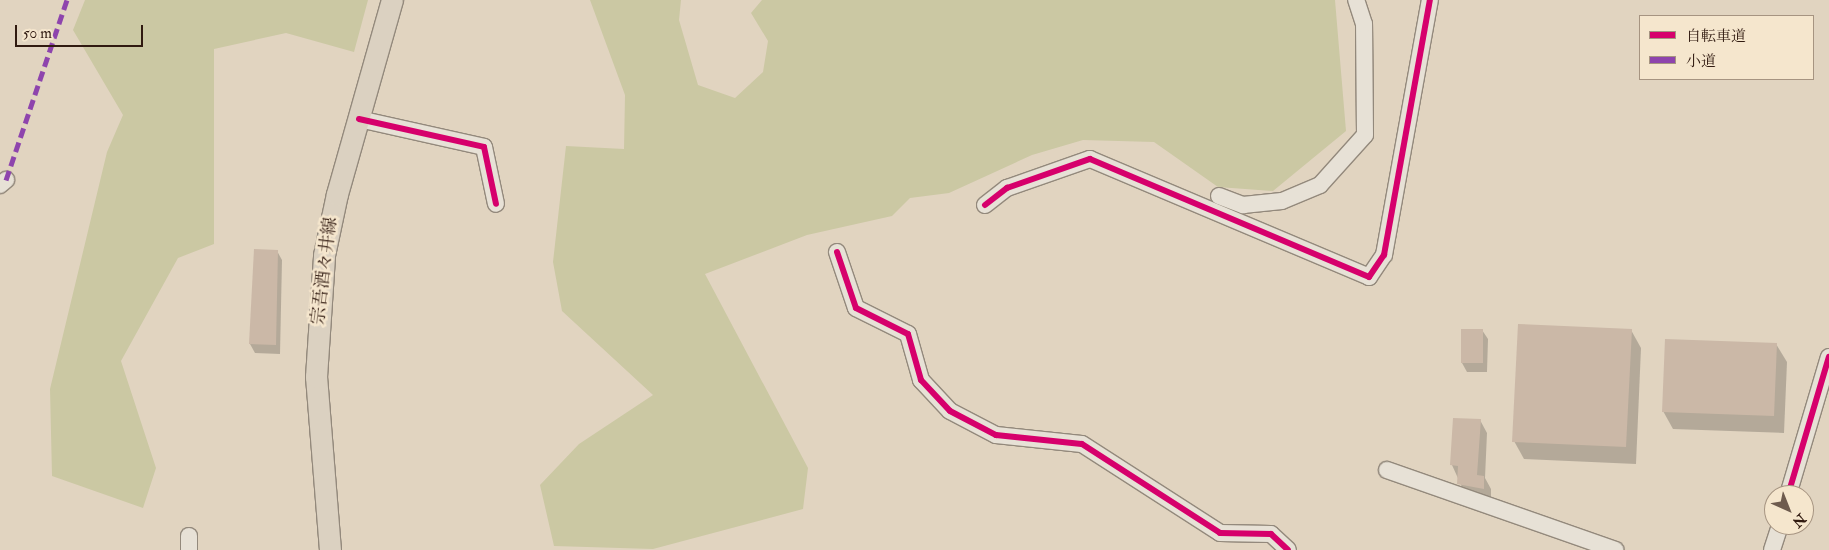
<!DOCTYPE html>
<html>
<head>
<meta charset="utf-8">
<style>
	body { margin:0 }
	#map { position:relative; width:1829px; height:550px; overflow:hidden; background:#e1d4c0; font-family:"IM FELL Double Pica","Noto Serif JP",serif }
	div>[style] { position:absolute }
	.green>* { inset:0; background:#cbc8a3 }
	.shadow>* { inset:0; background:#0003 }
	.building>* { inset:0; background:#cbb8a7 }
	.roads { filter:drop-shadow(1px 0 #93897c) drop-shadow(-1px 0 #93897c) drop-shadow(0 1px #93897c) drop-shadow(0 -1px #93897c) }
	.minor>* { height:16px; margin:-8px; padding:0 8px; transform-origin:8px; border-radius:8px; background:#e7e1d6 }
	.major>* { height:21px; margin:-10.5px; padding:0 10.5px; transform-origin:10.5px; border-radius:10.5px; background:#dbd1c1 }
	.quiet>* { height:5px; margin-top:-2.5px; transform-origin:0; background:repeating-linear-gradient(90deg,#8e44ad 0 10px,transparent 0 15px) }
	.cycleway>* { height:6px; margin:-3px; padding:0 3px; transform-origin:3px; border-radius:3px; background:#d6006c }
	span { translate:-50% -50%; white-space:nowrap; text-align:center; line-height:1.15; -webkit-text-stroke:5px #f5e6cd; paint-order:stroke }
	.street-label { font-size:18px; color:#301a10 }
	.legend { position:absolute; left:1639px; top:15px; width:175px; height:65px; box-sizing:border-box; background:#f5e6cd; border:1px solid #a69481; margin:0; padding:6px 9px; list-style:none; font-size:15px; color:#301a10 }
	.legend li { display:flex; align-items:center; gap:10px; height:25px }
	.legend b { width:25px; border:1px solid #a69481 }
	.north { position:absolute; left:1764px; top:485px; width:50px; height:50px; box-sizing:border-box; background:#f5e6cd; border:1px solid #a69481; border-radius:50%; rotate:136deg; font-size:14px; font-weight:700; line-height:20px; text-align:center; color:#301a10 }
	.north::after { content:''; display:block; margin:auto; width:18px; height:22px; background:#6e5b4e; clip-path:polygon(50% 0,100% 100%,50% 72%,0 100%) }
	.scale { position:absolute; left:15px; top:25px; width:128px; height:22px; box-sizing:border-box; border:2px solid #301a10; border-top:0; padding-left:6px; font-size:15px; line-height:18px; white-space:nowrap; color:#301a10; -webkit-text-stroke:4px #f5e6cd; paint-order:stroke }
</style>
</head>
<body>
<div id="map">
	<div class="green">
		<i style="clip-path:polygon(85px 0,368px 0,354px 52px,286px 33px,214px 49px,214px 244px,178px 258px,121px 361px,156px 468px,143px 508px,52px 476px,50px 389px,107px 152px,123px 115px,73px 30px)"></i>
		<i style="clip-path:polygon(590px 0,681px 0,679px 20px,698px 85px,735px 98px,763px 72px,768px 41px,751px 13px,762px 0,1335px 0,1346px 131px,1273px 191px,1218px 187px,1154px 142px,1083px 140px,1032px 155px,949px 193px,910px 198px,892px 216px,807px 235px,705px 274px,808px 468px,803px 509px,653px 549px,554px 546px,540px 485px,579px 444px,653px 395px,562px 311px,553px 262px,566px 146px,624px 149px,625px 95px)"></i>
	</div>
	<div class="shadow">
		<i style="clip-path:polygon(277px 251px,282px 260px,280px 354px,255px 353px,250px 344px)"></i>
		<i style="clip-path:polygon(1482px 330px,1488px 339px,1487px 372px,1467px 372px,1462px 363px)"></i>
		<i style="clip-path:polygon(1631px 330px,1641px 348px,1636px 464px,1524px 459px,1514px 441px)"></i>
		<i style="clip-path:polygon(1776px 344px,1787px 362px,1784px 433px,1673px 429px,1663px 411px)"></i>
		<i style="clip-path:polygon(1480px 420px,1487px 433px,1485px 478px,1491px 489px,1491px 501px,1466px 496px,1452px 465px)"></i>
	</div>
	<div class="building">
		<i style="clip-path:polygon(254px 249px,278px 250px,276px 345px,249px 344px)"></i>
		<i style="clip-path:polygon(1518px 324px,1632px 329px,1626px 447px,1512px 442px)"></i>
		<i style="clip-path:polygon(1461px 329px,1483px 329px,1483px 363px,1461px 363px)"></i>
		<i style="clip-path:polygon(1665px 339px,1777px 343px,1774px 416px,1662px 412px)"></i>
		<i style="clip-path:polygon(1453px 418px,1481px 419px,1477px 475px,1484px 476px,1484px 489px,1457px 484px,1458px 466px,1450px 465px)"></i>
	</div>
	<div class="roads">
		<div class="minor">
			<i style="left:359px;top:119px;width:128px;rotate:12.6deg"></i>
			<i style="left:484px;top:147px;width:58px;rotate:78.1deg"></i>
			<i style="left:0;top:185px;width:8px;rotate:-40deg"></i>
			<i style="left:1219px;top:196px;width:26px;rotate:21deg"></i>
			<i style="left:1243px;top:205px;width:39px;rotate:-6deg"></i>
			<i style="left:1282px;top:201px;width:41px;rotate:-22.8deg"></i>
			<i style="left:1320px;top:185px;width:67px;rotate:-48deg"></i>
			<i style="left:1365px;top:135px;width:111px;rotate:-90.5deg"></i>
			<i style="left:1364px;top:24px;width:25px;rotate:-108deg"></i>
			<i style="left:985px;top:205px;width:28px;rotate:-38deg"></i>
			<i style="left:1007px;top:188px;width:88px;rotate:-19.3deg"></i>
			<i style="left:1090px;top:159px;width:303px;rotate:22.9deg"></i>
			<i style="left:1369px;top:277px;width:27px;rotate:-56deg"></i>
			<i style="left:1384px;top:255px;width:259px;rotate:-79.8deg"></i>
			<i style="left:837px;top:252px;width:59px;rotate:71.3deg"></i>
			<i style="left:856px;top:308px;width:58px;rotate:26.6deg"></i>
			<i style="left:908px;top:334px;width:48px;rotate:74.2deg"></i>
			<i style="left:921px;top:380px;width:42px;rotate:46.9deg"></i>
			<i style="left:950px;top:411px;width:52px;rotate:27.6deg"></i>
			<i style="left:996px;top:435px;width:86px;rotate:6deg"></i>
			<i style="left:1082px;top:444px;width:164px;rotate:32.8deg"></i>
			<i style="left:1220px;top:533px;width:51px;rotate:1.1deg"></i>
			<i style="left:1271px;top:534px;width:23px;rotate:43deg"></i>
			<i style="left:1387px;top:470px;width:242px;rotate:19.3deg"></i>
			<i style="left:1788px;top:495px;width:144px;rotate:-73.5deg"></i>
			<i style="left:189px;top:550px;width:14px;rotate:-90deg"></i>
			<i style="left:1772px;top:550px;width:26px;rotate:-72deg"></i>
		</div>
		<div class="major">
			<i style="left:330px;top:550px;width:174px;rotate:-94.6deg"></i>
			<i style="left:316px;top:377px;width:122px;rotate:-86.2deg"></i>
			<i style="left:324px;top:255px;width:62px;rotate:-78deg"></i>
			<i style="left:337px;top:194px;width:202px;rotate:-74.2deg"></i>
		</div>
	</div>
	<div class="quiet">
		<i style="left:6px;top:180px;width:190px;rotate:-71.3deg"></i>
	</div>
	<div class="cycleway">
		<i style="left:359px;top:119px;width:128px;rotate:12.6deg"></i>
		<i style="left:484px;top:147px;width:58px;rotate:78.1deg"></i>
		<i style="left:985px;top:205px;width:28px;rotate:-38deg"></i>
		<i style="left:1007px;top:188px;width:88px;rotate:-19.3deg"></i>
		<i style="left:1090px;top:159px;width:303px;rotate:22.9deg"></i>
		<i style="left:1369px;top:277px;width:27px;rotate:-56deg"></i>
		<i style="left:1384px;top:255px;width:259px;rotate:-79.8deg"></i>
		<i style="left:837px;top:252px;width:59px;rotate:71.3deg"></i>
		<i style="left:856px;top:308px;width:58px;rotate:26.6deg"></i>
		<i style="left:908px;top:334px;width:48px;rotate:74.2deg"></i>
		<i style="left:921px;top:380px;width:42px;rotate:46.9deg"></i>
		<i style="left:950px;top:411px;width:52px;rotate:27.6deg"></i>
		<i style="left:996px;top:435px;width:86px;rotate:6deg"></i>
		<i style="left:1082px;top:444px;width:164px;rotate:32.8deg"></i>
		<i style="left:1220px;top:533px;width:51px;rotate:1.1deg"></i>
		<i style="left:1271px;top:534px;width:23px;rotate:43deg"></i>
		<i style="left:1788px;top:495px;width:144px;rotate:-73.5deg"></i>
	</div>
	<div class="street-label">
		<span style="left:325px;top:271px;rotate:-83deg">宗吾酒々井線</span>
	</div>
	<ul class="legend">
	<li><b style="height:6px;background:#d6006c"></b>自転車道</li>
	<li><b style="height:6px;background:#8e44ad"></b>小道</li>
	</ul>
	<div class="north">N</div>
	<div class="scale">50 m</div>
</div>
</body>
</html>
